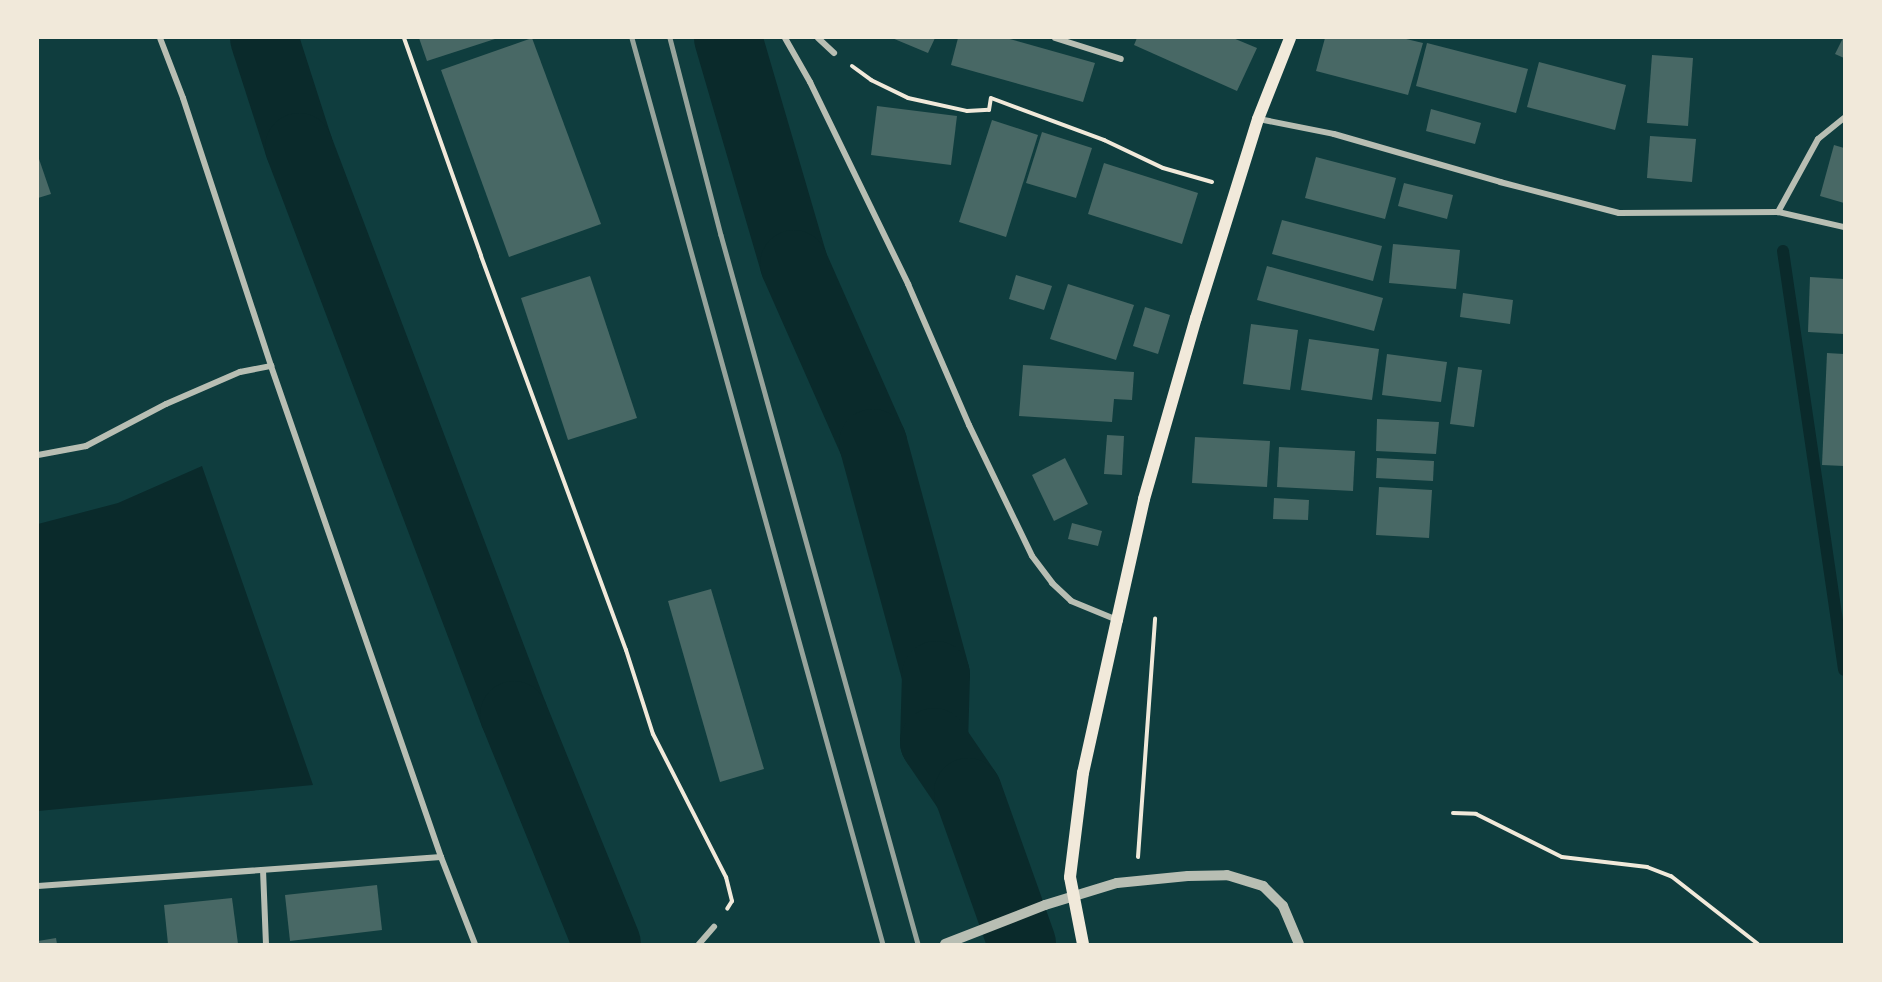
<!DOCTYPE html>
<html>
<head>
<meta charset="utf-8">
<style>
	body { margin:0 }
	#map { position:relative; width:1882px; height:982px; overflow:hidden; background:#0f3d3e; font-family:Inter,sans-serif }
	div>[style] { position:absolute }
	.water>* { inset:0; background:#0a2a2b }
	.stream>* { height:12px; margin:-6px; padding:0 6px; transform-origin:6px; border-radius:6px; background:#0a2a2b }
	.river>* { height:68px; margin:-34px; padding:0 34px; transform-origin:34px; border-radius:34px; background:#0a2a2b }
	.building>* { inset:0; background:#486865 }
	.path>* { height:4px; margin:-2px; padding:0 2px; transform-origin:2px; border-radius:2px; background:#f1e9da }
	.minor>* { height:6px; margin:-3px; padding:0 3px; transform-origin:3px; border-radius:3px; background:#b8beb3 }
	.tertiary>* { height:10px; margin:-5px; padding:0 5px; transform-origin:5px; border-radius:5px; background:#b8beb3 }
	.secondary>* { height:12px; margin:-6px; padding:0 6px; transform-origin:6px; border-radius:6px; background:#f1e9da }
	.rail>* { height:4.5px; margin:-2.25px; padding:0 2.25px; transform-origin:2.25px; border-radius:2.25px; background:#97a49c }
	span { translate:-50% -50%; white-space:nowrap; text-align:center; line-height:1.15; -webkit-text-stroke:6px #f1e9da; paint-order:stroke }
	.frame { position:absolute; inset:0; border:39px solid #f1e9da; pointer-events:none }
</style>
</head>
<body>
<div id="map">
	<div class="water">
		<i style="clip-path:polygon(202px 466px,313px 785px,38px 811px,38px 524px,118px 503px)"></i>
	</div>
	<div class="stream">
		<i style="left:1783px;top:251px;width:423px;rotate:81.7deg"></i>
	</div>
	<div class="river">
		<i style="left:264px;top:38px;width:114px;rotate:72.2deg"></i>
		<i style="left:299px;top:147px;width:607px;rotate:69.27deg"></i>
		<i style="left:514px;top:715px;width:247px;rotate:67.9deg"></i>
		<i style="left:728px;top:38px;width:235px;rotate:73.7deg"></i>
		<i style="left:794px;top:264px;width:196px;rotate:66.2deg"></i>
		<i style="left:873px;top:443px;width:240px;rotate:74.8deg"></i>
		<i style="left:936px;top:675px;width:67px;rotate:91.7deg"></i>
		<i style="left:934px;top:742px;width:60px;rotate:55.8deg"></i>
		<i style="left:968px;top:792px;width:161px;rotate:70.4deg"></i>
	</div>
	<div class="building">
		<i style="clip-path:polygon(419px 38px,498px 38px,427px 61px)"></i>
		<i style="clip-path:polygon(532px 38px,601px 224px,509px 257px,441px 70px)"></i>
		<i style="clip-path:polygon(892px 38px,935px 38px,928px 53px)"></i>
		<i style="clip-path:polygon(958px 38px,1006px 38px,1095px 63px,1083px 102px,951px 65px)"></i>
		<i style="clip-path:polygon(1137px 38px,1233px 38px,1257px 48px,1237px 91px,1134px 45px)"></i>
		<i style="clip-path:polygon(1325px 38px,1402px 38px,1423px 43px,1408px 95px,1316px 71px)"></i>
		<i style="clip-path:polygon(1843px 38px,1844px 38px,1844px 58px,1835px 54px)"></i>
		<i style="clip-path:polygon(1427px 43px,1528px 69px,1516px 113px,1416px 86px)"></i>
		<i style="clip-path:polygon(1652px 55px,1693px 58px,1688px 126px,1647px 123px)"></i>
		<i style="clip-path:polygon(1539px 62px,1626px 85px,1615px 130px,1527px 107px)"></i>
		<i style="clip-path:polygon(877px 106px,957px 116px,951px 165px,871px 155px)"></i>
		<i style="clip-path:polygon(1431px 109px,1481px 123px,1475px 144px,1426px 131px)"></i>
		<i style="clip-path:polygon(992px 120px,1038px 135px,1006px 237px,959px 222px)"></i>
		<i style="clip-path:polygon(1042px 132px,1092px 148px,1076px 198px,1026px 183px)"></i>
		<i style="clip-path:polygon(1650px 136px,1696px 139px,1692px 182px,1647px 178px)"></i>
		<i style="clip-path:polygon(1834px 145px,1844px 148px,1844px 203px,1820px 196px)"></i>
		<i style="clip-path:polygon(38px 156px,51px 194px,38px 198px)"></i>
		<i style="clip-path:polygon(1316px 157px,1396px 178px,1385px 219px,1305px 198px)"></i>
		<i style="clip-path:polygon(1104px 163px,1198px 193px,1182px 244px,1088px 214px)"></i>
		<i style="clip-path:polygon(1404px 183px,1453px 195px,1447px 219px,1398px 206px)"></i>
		<i style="clip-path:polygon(1282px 220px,1382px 246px,1373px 281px,1272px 254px)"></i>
		<i style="clip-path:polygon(1393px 244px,1460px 250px,1456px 289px,1389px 283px)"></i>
		<i style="clip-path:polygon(1267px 266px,1383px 298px,1374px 331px,1257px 300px)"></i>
		<i style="clip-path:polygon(1016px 275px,1052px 286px,1044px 310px,1009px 299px)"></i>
		<i style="clip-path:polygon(590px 276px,637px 418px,568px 440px,521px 298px)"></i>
		<i style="clip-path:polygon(1810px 277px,1844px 279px,1844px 334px,1808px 332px)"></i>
		<i style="clip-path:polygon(1068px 284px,1134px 305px,1116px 360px,1050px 339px)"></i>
		<i style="clip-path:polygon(1463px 293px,1513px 300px,1510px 324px,1460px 317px)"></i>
		<i style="clip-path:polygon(1145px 307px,1170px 315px,1158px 354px,1133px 346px)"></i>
		<i style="clip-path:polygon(1251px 324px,1298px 330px,1290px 390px,1243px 384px)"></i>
		<i style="clip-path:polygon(1309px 339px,1379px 349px,1372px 400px,1301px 390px)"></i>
		<i style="clip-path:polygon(1827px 353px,1844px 354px,1844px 466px,1822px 465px)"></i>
		<i style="clip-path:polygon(1387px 354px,1447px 362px,1441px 402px,1382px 395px)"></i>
		<i style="clip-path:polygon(1023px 365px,1134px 372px,1132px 400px,1114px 399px,1112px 422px,1019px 416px)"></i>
		<i style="clip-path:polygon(1458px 367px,1482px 370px,1474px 427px,1450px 424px)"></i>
		<i style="clip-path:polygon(1377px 419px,1439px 422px,1436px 454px,1376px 451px)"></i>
		<i style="clip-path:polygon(1107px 435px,1124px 436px,1122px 475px,1104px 474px)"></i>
		<i style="clip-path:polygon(1195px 437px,1270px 441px,1267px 487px,1192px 483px)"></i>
		<i style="clip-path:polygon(1279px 447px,1355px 451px,1353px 491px,1277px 487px)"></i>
		<i style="clip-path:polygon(1065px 458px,1088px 504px,1054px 521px,1032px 475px)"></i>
		<i style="clip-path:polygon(1377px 458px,1434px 461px,1433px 481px,1376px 478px)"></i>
		<i style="clip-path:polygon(1379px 487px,1432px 490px,1429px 538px,1376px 535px)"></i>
		<i style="clip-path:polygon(1274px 498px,1309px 500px,1308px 520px,1273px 519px)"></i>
		<i style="clip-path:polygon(1072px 523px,1102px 531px,1098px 546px,1068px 539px)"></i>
		<i style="clip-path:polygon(711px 589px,764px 769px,720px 782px,668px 601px)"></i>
		<i style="clip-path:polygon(377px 885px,382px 930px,290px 941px,285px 895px)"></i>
		<i style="clip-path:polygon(232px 898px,238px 944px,168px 944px,164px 905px)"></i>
		<i style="clip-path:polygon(56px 938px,57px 944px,38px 944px,38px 941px)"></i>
	</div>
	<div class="path">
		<i style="left:404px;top:38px;width:231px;rotate:70.5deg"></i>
		<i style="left:481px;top:256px;width:420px;rotate:69.8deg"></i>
		<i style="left:626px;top:650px;width:88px;rotate:72.2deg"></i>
		<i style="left:653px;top:734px;width:161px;rotate:63deg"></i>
		<i style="left:726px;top:877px;width:25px;rotate:76deg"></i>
		<i style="left:732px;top:901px;width:9px;rotate:122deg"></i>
		<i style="left:852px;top:66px;width:24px;rotate:36deg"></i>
		<i style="left:871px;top:80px;width:41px;rotate:25.9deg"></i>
		<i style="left:908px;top:98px;width:60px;rotate:12.4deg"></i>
		<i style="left:967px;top:111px;width:22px;rotate:-3deg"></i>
		<i style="left:989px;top:110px;width:12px;rotate:-81deg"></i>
		<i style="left:991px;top:98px;width:121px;rotate:20.4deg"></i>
		<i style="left:1104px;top:140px;width:65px;rotate:25.4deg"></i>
		<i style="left:1163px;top:168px;width:51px;rotate:15.9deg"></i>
		<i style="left:1453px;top:813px;width:23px;rotate:2deg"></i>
		<i style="left:1476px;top:814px;width:96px;rotate:26.6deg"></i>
		<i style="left:1562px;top:857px;width:86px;rotate:6.7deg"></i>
		<i style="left:1647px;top:867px;width:26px;rotate:21deg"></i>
		<i style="left:1671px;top:876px;width:110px;rotate:38deg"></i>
		<i style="left:1138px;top:857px;width:239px;rotate:-85.9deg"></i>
	</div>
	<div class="minor">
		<i style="left:160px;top:38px;width:64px;rotate:69deg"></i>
		<i style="left:183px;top:98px;width:282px;rotate:71.8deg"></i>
		<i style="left:271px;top:366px;width:520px;rotate:70.9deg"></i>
		<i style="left:441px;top:857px;width:93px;rotate:68.7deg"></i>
		<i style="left:785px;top:38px;width:51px;rotate:60.4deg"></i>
		<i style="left:810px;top:82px;width:225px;rotate:64.1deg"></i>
		<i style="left:908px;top:284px;width:154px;rotate:66.6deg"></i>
		<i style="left:969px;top:425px;width:145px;rotate:64.3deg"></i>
		<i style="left:1032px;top:556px;width:34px;rotate:53deg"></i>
		<i style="left:1052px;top:583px;width:26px;rotate:43deg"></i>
		<i style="left:1071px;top:601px;width:50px;rotate:22.4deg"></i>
		<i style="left:818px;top:38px;width:22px;rotate:43deg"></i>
		<i style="left:1055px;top:38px;width:69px;rotate:17.7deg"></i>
		<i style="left:1259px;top:119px;width:76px;rotate:11.3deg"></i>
		<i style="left:1334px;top:134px;width:173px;rotate:16.1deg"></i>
		<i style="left:1500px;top:182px;width:123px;rotate:14.6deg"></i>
		<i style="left:1619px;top:213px;width:159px;rotate:-0.4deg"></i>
		<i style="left:1778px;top:212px;width:68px;rotate:12.8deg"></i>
		<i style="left:1778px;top:212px;width:83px;rotate:-61.3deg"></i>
		<i style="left:1818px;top:139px;width:33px;rotate:-39deg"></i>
		<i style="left:38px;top:455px;width:49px;rotate:-10.6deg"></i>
		<i style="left:86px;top:446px;width:90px;rotate:-27.7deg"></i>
		<i style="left:166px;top:404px;width:81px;rotate:-23.4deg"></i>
		<i style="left:240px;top:372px;width:32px;rotate:-11deg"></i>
		<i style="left:263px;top:870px;width:74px;rotate:87.7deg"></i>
		<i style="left:38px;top:886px;width:404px;rotate:-4.1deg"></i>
		<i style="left:699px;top:944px;width:23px;rotate:-49deg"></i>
	</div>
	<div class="tertiary">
		<i style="left:945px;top:944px;width:107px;rotate:-21.3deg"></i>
		<i style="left:1045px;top:905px;width:75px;rotate:-17deg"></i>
		<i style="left:1117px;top:883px;width:71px;rotate:-5.6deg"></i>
		<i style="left:1188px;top:876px;width:39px;rotate:-1deg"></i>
		<i style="left:1227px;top:875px;width:38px;rotate:17deg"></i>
		<i style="left:1263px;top:886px;width:28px;rotate:45deg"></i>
		<i style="left:1283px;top:906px;width:41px;rotate:67.2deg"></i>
	</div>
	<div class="secondary">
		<i style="left:1083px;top:944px;width:68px;rotate:-101deg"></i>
		<i style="left:1070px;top:877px;width:105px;rotate:-82.9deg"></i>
		<i style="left:1083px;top:773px;width:157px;rotate:-77.5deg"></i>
		<i style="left:1117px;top:620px;width:124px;rotate:-77.4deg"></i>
		<i style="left:1144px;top:499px;width:188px;rotate:-74deg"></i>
		<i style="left:1196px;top:318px;width:208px;rotate:-72.7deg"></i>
		<i style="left:1258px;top:119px;width:87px;rotate:-68.4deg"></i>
	</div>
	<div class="rail">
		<i style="left:632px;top:38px;width:940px;rotate:74.52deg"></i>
		<i style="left:670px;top:38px;width:203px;rotate:75.5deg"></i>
		<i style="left:721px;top:235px;width:736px;rotate:74.47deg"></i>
	</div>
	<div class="frame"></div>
</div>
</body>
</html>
